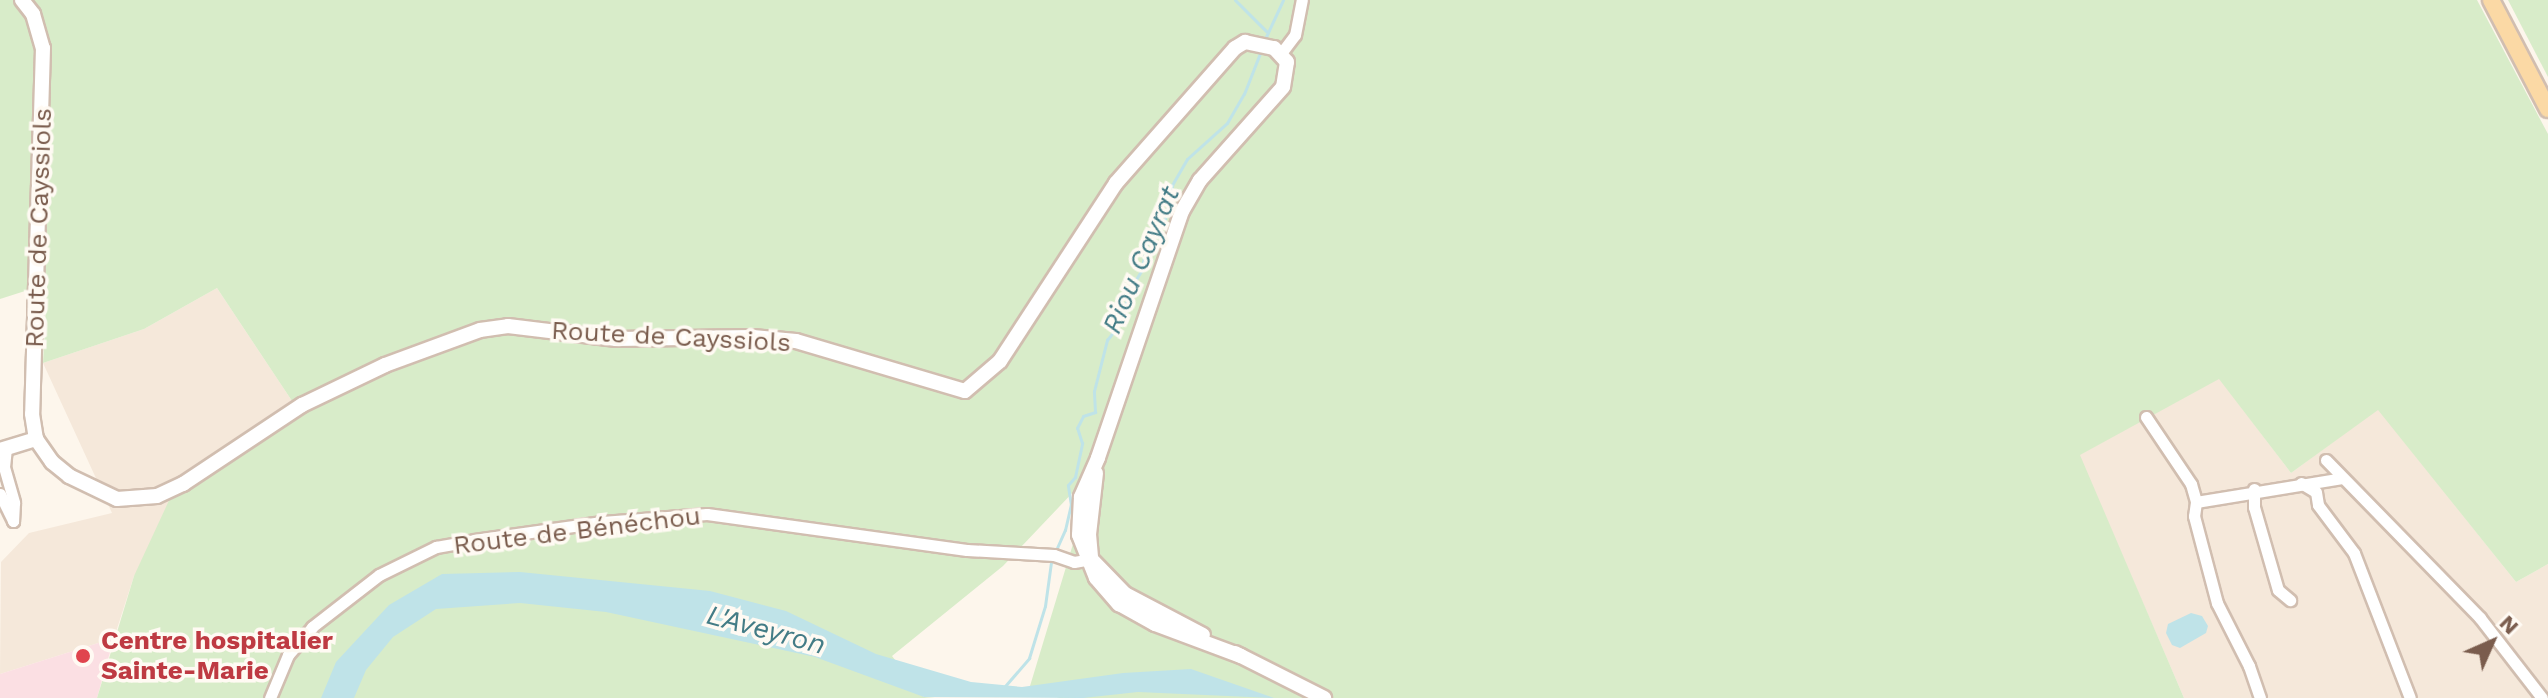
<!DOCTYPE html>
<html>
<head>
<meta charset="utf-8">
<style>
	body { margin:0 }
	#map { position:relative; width:2548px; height:698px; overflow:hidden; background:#fdf6ec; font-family:"Work Sans",sans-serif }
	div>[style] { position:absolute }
	.residential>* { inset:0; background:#f5e8da }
	.medical>* { inset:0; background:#fbdfe3 }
	.green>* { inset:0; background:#d8ecc9 }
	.water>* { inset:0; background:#bfe3e8 }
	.stream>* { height:3px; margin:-1.5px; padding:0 1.5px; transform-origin:1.5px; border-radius:1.5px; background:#bfe3e8 }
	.roads { filter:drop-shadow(2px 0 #d1beb0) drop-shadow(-2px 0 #d1beb0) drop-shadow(0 2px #d1beb0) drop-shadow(0 -2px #d1beb0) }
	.minor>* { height:11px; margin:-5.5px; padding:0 5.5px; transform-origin:5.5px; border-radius:5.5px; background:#fff }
	.tertiary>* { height:14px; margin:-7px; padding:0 7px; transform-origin:7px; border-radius:7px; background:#fff }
	.primary>* { height:16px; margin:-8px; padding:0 8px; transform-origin:8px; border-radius:8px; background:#fbd9a5 }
	.dots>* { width:22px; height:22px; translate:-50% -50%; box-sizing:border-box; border:4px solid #fffaf3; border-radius:50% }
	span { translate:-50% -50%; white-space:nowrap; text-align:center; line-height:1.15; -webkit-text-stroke:7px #fffaf3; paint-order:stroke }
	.street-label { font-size:26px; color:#7a5c4d }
	.health-label { font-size:26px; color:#be3a42; font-weight:700 }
	.left { translate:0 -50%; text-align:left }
	.water-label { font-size:28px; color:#437c86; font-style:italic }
	.north { position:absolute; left:2452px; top:602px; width:80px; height:80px; -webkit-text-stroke:6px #fffaf3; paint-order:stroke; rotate:45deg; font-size:22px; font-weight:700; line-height:32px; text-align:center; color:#7a5c4d }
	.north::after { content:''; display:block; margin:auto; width:28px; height:36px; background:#7a5c4d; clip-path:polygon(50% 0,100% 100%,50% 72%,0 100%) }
</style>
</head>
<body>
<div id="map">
	<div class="residential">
		<i style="clip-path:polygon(217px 288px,294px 404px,134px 576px,114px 638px,0 674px,1px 562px,29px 533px,112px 513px,43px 363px,144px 329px)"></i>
		<i style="clip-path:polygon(2219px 378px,2291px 473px,2378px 409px,2516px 582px,2548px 564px,2548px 698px,2184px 698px,2079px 455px)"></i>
	</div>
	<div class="medical">
		<i style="clip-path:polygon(114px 638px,97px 698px,0 698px,0 674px)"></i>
	</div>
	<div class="green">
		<i style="clip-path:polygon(0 0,2477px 0,2548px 134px,2548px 564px,2516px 582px,2378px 410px,2291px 473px,2219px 379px,2080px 455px,2184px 698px,1059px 698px,1030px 686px,1096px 468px,1003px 566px,892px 656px,924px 697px,935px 698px,97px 698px,134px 576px,178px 481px,294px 404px,217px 288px,144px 329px,43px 363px,47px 284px,0 299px)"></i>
		<i style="clip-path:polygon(2508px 0,2548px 0,2548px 77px)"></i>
	</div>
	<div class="water">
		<i style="clip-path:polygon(520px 572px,710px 591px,786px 611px,876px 654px,971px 682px,1022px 687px,1123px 673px,1191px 669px,1274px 698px,1138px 692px,1083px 698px,924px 697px,815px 657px,606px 612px,520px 603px,436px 609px,393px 637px,366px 670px,354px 698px,321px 698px,336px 662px,389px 605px,442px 574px)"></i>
		<i style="clip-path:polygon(2191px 613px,2202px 616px,2208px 626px,2206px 633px,2180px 648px,2172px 645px,2166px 633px,2168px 624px)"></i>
	</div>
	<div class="stream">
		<i style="left:1235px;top:0;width:44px;rotate:45deg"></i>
		<i style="left:1264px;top:41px;width:45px;rotate:-65.1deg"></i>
		<i style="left:1056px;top:550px;width:22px;rotate:-66deg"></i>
		<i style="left:1065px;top:530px;width:26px;rotate:-77deg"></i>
		<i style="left:1071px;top:505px;width:20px;rotate:-99deg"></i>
		<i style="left:1068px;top:485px;width:11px;rotate:-49deg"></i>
		<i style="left:1075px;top:477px;width:35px;rotate:-78deg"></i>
		<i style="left:1082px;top:443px;width:16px;rotate:-108deg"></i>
		<i style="left:1077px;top:428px;width:13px;rotate:-63deg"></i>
		<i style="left:1083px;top:416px;width:13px;rotate:-18deg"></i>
		<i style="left:1095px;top:412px;width:21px;rotate:-93deg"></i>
		<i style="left:1094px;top:391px;width:53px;rotate:-75.7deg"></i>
		<i style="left:1107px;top:340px;width:16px;rotate:-52deg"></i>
		<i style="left:1117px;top:327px;width:44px;rotate:-69.9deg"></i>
		<i style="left:1132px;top:286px;width:17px;rotate:-59deg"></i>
		<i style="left:1141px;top:271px;width:39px;rotate:-78deg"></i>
		<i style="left:1149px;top:233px;width:21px;rotate:-41deg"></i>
		<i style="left:1165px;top:219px;width:35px;rotate:-78deg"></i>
		<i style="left:1172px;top:185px;width:30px;rotate:-60deg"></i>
		<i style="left:1187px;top:159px;width:54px;rotate:-42deg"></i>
		<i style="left:1227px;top:123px;width:34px;rotate:-60deg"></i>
		<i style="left:1244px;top:94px;width:49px;rotate:-68.6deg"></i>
		<i style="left:1005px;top:686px;width:37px;rotate:-49deg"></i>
		<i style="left:1029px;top:658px;width:54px;rotate:-72.9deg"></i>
		<i style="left:1045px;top:606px;width:44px;rotate:-82.2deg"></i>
	</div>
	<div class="roads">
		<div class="minor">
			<i style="left:1282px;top:52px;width:21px;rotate:-53deg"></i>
			<i style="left:1295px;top:35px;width:36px;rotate:-79deg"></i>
			<i style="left:2146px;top:417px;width:81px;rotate:56.1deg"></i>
			<i style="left:2191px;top:484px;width:19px;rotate:74deg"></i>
			<i style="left:2196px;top:502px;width:14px;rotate:98deg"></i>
			<i style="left:2194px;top:516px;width:90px;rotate:75.2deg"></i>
			<i style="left:2217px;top:603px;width:71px;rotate:63.1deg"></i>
			<i style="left:2249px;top:666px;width:34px;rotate:71deg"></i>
			<i style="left:6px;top:448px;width:19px;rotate:96deg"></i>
			<i style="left:4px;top:467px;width:37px;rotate:74deg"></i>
			<i style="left:14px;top:503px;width:18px;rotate:93deg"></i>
			<i style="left:2326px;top:460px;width:221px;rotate:45.7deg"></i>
			<i style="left:2480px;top:618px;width:101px;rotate:52.2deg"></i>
			<i style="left:2301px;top:483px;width:17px;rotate:31deg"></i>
			<i style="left:2316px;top:492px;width:13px;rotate:81deg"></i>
			<i style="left:2318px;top:505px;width:60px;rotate:53.1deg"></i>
			<i style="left:2354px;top:553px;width:155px;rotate:68.9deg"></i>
			<i style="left:2254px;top:489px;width:18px;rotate:90deg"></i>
			<i style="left:2254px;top:507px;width:86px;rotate:73.9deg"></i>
			<i style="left:2278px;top:590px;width:16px;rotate:40deg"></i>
			<i style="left:0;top:494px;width:30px;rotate:64deg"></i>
			<i style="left:2196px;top:502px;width:148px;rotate:-9.3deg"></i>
			<i style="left:270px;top:698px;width:47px;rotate:-67.3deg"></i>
			<i style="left:288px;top:655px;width:37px;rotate:-49deg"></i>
			<i style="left:312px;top:627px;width:85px;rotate:-37.8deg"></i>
			<i style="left:379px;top:575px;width:64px;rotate:-26.2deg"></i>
			<i style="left:436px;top:547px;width:39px;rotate:-10deg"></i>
			<i style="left:474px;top:540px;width:129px;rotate:-8deg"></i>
			<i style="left:602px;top:522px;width:105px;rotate:-4.4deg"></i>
			<i style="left:707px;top:514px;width:262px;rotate:7.9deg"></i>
			<i style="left:967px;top:550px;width:87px;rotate:3.3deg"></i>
			<i style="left:1054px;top:555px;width:21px;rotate:19deg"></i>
			<i style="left:1074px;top:562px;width:17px;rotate:-10deg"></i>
		</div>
		<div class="tertiary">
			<i style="left:22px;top:0;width:18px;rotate:52deg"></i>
			<i style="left:33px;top:14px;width:35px;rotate:74deg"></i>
			<i style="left:43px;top:48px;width:366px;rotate:91.7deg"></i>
			<i style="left:32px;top:414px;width:25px;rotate:81deg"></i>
			<i style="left:36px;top:439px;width:28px;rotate:55deg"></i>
			<i style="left:52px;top:462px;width:22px;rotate:39deg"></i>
			<i style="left:69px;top:476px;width:53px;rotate:25.6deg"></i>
			<i style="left:117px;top:499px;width:40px;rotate:-4.3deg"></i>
			<i style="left:157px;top:496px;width:29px;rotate:-25deg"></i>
			<i style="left:183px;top:484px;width:143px;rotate:-33.6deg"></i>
			<i style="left:302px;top:405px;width:92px;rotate:-25.7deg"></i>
			<i style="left:385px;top:365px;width:101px;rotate:-20.2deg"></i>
			<i style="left:480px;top:330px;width:28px;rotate:-8deg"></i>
			<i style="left:508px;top:326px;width:109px;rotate:6.9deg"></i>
			<i style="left:616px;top:339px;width:137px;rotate:-0.8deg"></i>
			<i style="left:753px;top:337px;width:43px;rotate:5.3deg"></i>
			<i style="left:796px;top:341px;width:176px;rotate:16.5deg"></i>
			<i style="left:965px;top:391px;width:46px;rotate:-40.6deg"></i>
			<i style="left:1000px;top:361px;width:212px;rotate:-56.9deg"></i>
			<i style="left:1116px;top:183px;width:180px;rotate:-48.6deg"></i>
			<i style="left:1235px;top:48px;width:12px;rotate:-31deg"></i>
			<i style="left:1245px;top:42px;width:30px;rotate:12deg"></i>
			<i style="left:1274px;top:48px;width:19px;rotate:47deg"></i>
			<i style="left:1287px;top:62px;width:25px;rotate:99deg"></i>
			<i style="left:1283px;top:87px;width:125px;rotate:131.7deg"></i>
			<i style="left:1200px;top:180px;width:36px;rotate:120deg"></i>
			<i style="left:1182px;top:211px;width:261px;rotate:108.8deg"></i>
			<i style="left:1098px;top:458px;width:43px;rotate:113.6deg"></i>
			<i style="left:1081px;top:497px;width:38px;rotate:93deg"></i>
			<i style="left:1079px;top:535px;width:46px;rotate:68.4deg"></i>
			<i style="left:1096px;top:578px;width:35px;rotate:49deg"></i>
			<i style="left:1119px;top:604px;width:41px;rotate:29.1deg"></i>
			<i style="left:1155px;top:624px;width:92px;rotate:20.4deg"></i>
			<i style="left:0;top:450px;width:38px;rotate:-17deg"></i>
			<i style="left:1096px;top:473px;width:61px;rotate:96.5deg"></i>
			<i style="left:1089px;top:534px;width:25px;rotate:85deg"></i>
			<i style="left:1091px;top:559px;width:49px;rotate:45.8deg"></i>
			<i style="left:1125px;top:594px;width:88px;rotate:27.7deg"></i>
			<i style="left:1235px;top:653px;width:100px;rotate:26.8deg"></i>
		</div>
		<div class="primary">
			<i style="left:2491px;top:0;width:123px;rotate:62.4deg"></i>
		</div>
	</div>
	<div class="dots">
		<i style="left:83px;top:656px;background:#e0444e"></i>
	</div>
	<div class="street-label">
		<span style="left:39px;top:228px;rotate:-88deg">Route de Cayssiols</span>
		<span style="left:671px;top:337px;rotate:3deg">Route de Cayssiols</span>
		<span style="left:577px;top:531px;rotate:-7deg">Route de Bénéchou</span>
	</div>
	<div class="health-label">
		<span class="left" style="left:101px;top:656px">Centre hospitalier<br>Sainte-Marie</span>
	</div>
	<div class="water-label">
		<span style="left:1141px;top:260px;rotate:-67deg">Riou Cayrat</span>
		<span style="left:766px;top:630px;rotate:15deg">L'Aveyron</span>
	</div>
	<div class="north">N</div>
</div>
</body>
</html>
